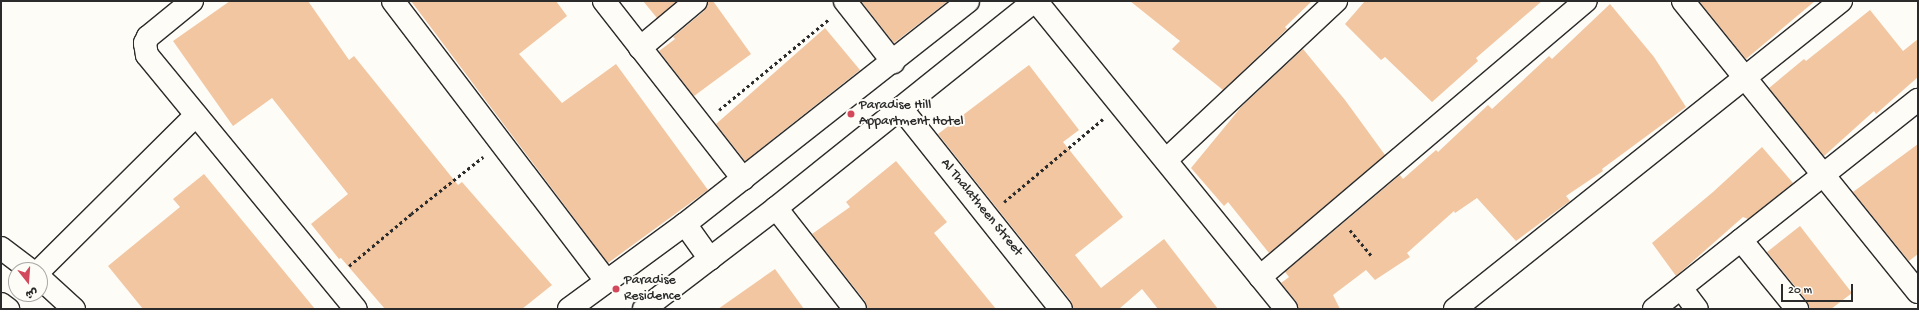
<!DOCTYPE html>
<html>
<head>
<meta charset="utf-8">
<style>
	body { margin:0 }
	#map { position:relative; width:1919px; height:310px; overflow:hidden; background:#fdfcf7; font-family:"Gochi Hand","Playpen Sans Arabic",sans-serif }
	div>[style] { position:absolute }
	.building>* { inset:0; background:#f2c6a1 }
	.path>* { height:2.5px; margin-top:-1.25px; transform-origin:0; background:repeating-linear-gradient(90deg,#2b2b2b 0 3px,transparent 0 6px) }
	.roads { filter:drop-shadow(1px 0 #2b2b2b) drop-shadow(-1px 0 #2b2b2b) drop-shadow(0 1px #2b2b2b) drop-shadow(0 -1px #2b2b2b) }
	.street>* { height:22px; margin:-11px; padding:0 11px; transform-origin:11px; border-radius:11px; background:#fdfcf7 }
	.secondary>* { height:22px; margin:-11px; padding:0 11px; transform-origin:11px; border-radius:11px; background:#fdfcf7 }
	.dots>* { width:11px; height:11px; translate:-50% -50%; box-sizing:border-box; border:2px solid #fdfcf7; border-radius:50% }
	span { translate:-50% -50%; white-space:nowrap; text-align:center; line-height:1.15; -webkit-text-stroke:4px #fdfcf7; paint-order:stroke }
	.poi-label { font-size:14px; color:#2b2b2b }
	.left { translate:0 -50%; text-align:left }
	.street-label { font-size:14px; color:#2b2b2b }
	.frame { position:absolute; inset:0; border:2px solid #2b2b2b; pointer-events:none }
	.north { position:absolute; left:8px; top:262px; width:40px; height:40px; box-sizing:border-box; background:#fdfcf7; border:1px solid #a9a8a5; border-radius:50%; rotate:163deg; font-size:11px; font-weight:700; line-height:16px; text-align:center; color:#2b2b2b }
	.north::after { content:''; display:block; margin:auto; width:14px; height:18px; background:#d1495b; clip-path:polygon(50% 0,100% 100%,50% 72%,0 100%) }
	.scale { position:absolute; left:1781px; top:284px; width:72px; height:18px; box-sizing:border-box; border:2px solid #2b2b2b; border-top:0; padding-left:5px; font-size:12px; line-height:14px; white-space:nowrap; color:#2b2b2b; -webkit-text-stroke:3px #fdfcf7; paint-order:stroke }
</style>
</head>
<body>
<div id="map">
	<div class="building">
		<i style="clip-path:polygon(230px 1px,308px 1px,349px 60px,354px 56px,458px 185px,462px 182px,552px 285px,522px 309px,385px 309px,341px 258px,339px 259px,311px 224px,348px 194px,272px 98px,233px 126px,173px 41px)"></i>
		<i style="clip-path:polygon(411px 1px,556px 1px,567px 16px,519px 54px,562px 103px,616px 64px,708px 190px,608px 263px)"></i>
		<i style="clip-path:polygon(643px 1px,677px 1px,657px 18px)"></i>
		<i style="clip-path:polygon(708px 1px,713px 1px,751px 54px,694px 96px,659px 51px,675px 39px,673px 37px,704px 11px)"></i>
		<i style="clip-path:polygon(861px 1px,948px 1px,894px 43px)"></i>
		<i style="clip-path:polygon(1130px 1px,1312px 1px,1285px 27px,1287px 29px,1223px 90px,1172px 49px,1180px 41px)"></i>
		<i style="clip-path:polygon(1365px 1px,1542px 1px,1476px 58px,1478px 61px,1432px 102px,1385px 57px,1381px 60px,1345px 24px)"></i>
		<i style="clip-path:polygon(1699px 1px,1815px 1px,1746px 59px)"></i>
		<i style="clip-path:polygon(1610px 4px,1654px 57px,1686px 107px,1602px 169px,1603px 171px,1566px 196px,1570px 201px,1516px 241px,1477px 198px,1455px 213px,1454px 211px,1407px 253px,1410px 257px,1375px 280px,1366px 270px,1333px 295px,1340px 309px,1298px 309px,1296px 301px,1281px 283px,1289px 277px,1285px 272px,1400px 175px,1403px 179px,1436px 150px,1438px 152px,1488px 105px,1492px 109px,1549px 56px,1552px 59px)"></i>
		<i style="clip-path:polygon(1870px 10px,1903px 51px,1918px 39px,1918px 77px,1876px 114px,1874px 111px,1824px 156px,1769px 88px,1804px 59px,1806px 61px)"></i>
		<i style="clip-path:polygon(825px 28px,860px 70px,745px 161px,716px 124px)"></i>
		<i style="clip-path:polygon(1303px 49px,1345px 100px,1385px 155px,1269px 253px,1228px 202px,1224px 206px,1191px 168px,1242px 106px)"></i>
		<i style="clip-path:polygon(1029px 65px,1079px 130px,1063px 142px,1123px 217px,1075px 255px,1101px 288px,1164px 239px,1218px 309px,1158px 309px,1142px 289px,1119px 309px,1073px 309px,1071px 301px,938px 134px)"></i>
		<i style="clip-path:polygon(1918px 144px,1918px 254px,1909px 261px,1853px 192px)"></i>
		<i style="clip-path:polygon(1762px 147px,1793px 183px,1748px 219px,1743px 217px,1676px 276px,1652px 243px,1713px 192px)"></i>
		<i style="clip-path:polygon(896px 161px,947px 222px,934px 233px,996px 309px,867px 309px,865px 301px,812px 234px,850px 207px,846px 202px)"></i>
		<i style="clip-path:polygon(204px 174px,315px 309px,143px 309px,108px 266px,180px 207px,173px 199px)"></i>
		<i style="clip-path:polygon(1800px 226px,1852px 293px,1831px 309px,1809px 309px,1807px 301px,1767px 252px)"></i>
		<i style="clip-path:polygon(775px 269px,804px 309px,718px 309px)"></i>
	</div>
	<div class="path">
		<i style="left:719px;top:110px;width:143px;rotate:-39.6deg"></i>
		<i style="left:1004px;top:202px;width:129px;rotate:-40deg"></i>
		<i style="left:1350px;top:230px;width:34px;rotate:50deg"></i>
		<i style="left:349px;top:266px;width:81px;rotate:-40deg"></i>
		<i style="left:411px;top:214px;width:92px;rotate:-38.4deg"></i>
	</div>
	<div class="roads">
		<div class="street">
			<i style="left:192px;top:1px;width:57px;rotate:140.7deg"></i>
			<i style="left:148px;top:37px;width:7px;rotate:117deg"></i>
			<i style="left:145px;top:43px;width:12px;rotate:81deg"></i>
			<i style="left:147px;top:55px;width:329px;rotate:50.6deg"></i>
			<i style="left:393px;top:1px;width:352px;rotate:52.7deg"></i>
			<i style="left:604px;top:1px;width:226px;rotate:52deg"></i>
			<i style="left:845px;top:1px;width:78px;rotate:51.8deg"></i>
			<i style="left:1036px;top:1px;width:397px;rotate:50.9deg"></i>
			<i style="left:1683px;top:1px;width:374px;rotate:51.1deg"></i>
			<i style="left:640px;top:48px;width:73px;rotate:-40deg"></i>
			<i style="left:901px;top:108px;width:257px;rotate:51.5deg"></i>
			<i style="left:1166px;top:160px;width:233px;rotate:-43.1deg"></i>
			<i style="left:776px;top:208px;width:128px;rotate:52deg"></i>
			<i style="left:685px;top:224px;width:43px;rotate:54.5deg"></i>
			<i style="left:1741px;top:240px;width:89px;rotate:50.9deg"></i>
			<i style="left:40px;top:270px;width:220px;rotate:-44.8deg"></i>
			<i style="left:1260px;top:277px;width:427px;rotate:-40.3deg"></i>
			<i style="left:1681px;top:288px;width:26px;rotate:53deg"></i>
			<i style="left:569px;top:309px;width:144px;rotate:-36.2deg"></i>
			<i style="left:685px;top:224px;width:360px;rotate:-38.2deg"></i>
			<i style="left:644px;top:309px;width:166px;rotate:-37.4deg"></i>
			<i style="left:776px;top:208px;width:331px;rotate:-38.7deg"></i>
			<i style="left:1455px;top:309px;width:494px;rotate:-38.6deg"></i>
			<i style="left:1654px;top:309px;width:337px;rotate:-38.4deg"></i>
		</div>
		<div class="secondary">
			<i style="left:1px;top:248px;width:36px;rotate:37deg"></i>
			<i style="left:40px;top:278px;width:46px;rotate:42.4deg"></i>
			<i style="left:1px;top:304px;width:9px;rotate:36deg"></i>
		</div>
	</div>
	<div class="dots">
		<i style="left:851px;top:114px;background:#d1495b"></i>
		<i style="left:616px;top:289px;background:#d1495b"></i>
	</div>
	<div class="poi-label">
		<span class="left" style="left:859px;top:114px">Paradise Hill<br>Appartment Hotel</span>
		<span class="left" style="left:624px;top:289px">Paradise<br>Residence</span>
	</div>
	<div class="street-label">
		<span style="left:981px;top:208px;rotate:51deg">Al Thalatheen Street</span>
	</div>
	<div class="frame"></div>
	<div class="north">ش</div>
	<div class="scale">20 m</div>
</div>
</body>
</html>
